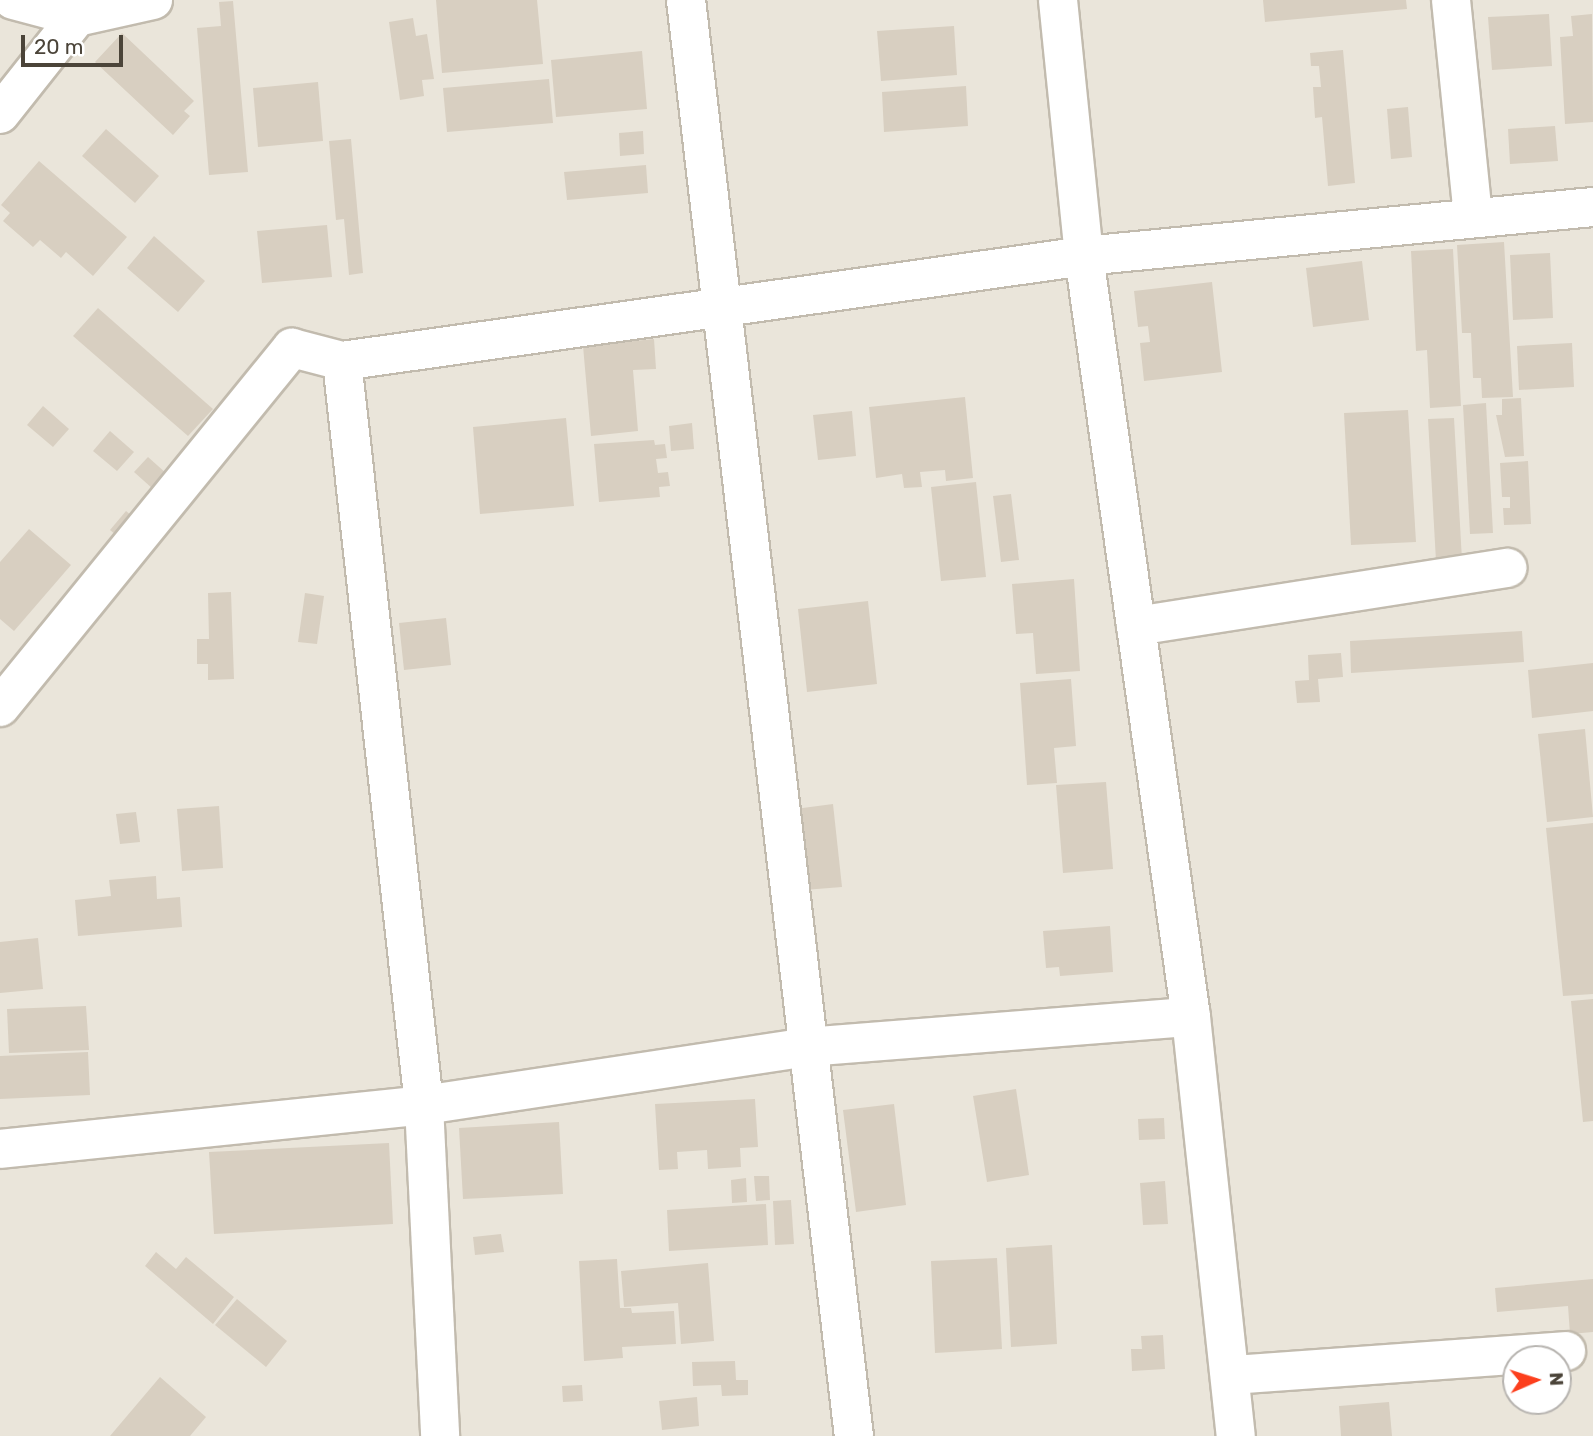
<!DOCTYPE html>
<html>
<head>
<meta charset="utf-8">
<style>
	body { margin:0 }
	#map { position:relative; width:1593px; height:1436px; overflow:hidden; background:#f6f3ec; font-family:Rubik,sans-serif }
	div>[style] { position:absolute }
	.residential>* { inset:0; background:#eae5da }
	.building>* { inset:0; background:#d8cfc1 }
	.roads { filter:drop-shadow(2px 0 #c2bbae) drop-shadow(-2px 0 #c2bbae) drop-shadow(0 2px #c2bbae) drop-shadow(0 -2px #c2bbae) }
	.minor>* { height:38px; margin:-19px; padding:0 19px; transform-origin:19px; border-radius:19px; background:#fff }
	span { translate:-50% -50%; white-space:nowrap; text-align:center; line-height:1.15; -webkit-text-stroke:6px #fff; paint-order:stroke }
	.north { position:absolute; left:1502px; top:1345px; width:70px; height:70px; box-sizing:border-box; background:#fff; border:2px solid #b7b4b0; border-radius:50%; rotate:87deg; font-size:19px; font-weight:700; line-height:28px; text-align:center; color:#4b4439 }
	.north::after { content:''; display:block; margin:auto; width:24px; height:32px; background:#fc3f1d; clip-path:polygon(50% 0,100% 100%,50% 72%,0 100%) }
	.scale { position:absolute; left:21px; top:35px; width:102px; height:32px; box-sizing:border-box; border:4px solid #4b4439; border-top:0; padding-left:9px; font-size:21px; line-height:24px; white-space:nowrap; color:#4b4439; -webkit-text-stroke:5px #fff; paint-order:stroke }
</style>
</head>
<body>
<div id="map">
	<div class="residential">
		<i style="clip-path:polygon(evenodd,0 0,1593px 0,1593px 1436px,0 1436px,0 0,1516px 1359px,1558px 1359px,1558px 1401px,1516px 1401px,1516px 1359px)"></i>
	</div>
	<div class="building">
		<i style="clip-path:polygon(436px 0,537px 0,543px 64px,442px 73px)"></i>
		<i style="clip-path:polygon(1263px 0,1406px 0,1407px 9px,1265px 22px)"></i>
		<i style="clip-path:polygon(233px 1px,248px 172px,209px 175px,197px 28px,221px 26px,219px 2px)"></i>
		<i style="clip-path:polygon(1549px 14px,1552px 66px,1492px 70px,1488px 17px)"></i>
		<i style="clip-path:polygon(1592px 14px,1593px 122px,1565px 124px,1560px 37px,1573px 36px,1571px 16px)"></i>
		<i style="clip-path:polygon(413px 18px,416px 36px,427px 34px,434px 79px,422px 80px,424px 96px,400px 100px,389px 22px)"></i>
		<i style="clip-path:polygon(954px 26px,957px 75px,881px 81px,877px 31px)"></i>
		<i style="clip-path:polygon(122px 33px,194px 101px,184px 111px,190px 116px,173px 135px,95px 62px)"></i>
		<i style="clip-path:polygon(1343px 50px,1355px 183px,1328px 186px,1322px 117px,1315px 118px,1313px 87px,1321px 87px,1319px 66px,1311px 66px,1310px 53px)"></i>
		<i style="clip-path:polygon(642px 51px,647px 109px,556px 117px,551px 60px)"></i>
		<i style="clip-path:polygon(549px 79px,553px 123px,447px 132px,443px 88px)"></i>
		<i style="clip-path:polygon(318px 82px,323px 141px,258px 147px,253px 88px)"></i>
		<i style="clip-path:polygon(966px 86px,968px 126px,884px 132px,882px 92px)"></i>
		<i style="clip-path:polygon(1408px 107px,1412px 157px,1391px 159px,1387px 109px)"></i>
		<i style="clip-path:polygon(1555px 126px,1558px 161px,1510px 164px,1508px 129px)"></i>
		<i style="clip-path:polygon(106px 129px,159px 176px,135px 203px,82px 156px)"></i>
		<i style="clip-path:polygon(643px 131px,644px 154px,620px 156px,619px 133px)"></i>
		<i style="clip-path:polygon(351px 139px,363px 273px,349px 275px,344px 219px,336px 220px,329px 141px)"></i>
		<i style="clip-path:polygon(39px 161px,127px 237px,93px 276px,66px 252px,61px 258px,40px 240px,33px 247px,3px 221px,10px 213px,1px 205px)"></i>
		<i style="clip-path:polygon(646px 165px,648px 193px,567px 200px,564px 172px)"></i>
		<i style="clip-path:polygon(327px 225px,332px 277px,262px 283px,257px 231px)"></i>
		<i style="clip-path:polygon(154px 236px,205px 281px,178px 312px,127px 268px)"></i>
		<i style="clip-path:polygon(1504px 242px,1513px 397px,1482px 398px,1481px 378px,1473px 378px,1471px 333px,1462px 333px,1457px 245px)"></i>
		<i style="clip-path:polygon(1453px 249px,1461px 406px,1430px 408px,1427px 350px,1416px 351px,1411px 251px)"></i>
		<i style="clip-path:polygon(1550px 253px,1553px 318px,1513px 320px,1510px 255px)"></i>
		<i style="clip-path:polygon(1362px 261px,1369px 320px,1313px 327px,1306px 268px)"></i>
		<i style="clip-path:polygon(1212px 282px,1222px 372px,1144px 381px,1140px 343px,1150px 342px,1148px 326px,1138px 327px,1134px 291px)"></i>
		<i style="clip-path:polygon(98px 308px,213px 409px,188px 436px,73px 336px)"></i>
		<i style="clip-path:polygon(654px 339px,656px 369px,633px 370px,638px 431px,591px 436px,583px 346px)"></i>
		<i style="clip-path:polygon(1572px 343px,1574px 387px,1519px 390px,1517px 346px)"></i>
		<i style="clip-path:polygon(965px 397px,973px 478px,946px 481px,945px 470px,920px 472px,922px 487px,904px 488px,902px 474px,876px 478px,869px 407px)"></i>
		<i style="clip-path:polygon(1521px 398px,1524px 456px,1505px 457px,1496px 415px,1502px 415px,1502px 399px)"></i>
		<i style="clip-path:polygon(1486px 403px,1493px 533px,1470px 534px,1463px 405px)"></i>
		<i style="clip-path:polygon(43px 406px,69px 429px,53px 447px,27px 425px)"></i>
		<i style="clip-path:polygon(1408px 410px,1416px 542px,1351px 545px,1344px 413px)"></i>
		<i style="clip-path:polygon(852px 411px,856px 456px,818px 460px,813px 415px)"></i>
		<i style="clip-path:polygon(566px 418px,574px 506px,480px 514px,473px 427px)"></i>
		<i style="clip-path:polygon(1454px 418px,1462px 560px,1436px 561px,1428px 419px)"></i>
		<i style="clip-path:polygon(692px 423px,694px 449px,671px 451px,669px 426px)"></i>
		<i style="clip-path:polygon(110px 431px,134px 452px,117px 471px,93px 451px)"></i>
		<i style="clip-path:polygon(654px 440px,655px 445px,665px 444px,667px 458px,656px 459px,658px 473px,668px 472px,670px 486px,659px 487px,660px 497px,599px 502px,594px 444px)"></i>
		<i style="clip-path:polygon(148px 457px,167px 474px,153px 489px,134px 472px)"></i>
		<i style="clip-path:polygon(1528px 461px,1531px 524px,1504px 525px,1503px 508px,1510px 508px,1510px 497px,1502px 497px,1500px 463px)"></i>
		<i style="clip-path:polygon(976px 482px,986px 577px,941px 581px,931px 487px)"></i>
		<i style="clip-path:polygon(1011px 494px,1019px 560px,1001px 562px,993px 496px)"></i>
		<i style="clip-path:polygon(126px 511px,137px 520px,121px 539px,110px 530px)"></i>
		<i style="clip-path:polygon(29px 529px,71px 565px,14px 631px,0 619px,0 562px)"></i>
		<i style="clip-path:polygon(1074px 579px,1080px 671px,1036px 674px,1033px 633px,1016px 634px,1012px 584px)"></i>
		<i style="clip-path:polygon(231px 592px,234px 679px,208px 680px,208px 664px,197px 664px,197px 639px,209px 639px,208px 593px)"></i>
		<i style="clip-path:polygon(305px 593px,324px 596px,317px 644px,298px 642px)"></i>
		<i style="clip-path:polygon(868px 601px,877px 684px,807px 692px,798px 609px)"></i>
		<i style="clip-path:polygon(446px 618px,451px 665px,404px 670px,399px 623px)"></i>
		<i style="clip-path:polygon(1522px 631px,1524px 662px,1351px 673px,1350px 641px)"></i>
		<i style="clip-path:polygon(1341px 653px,1343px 677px,1318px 679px,1320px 702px,1297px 703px,1295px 681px,1309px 680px,1308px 655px)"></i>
		<i style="clip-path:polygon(1593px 663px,1593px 711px,1532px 718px,1528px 670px)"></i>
		<i style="clip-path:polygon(1071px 679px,1076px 746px,1054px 748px,1057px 783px,1027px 785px,1020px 683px)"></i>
		<i style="clip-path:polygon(1585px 729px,1593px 817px,1547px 822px,1538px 734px)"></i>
		<i style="clip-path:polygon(1106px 782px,1113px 869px,1063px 873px,1056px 785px)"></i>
		<i style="clip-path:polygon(833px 804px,842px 887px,804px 890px,795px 809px)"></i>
		<i style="clip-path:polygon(219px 806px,223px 868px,182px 871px,177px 809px)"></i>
		<i style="clip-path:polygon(136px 812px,140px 842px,120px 844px,116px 814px)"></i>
		<i style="clip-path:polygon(1593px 823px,1593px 994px,1563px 996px,1546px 828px)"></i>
		<i style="clip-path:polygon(156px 876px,157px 899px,180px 897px,182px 927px,78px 936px,75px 900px,111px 896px,109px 880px)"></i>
		<i style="clip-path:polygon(1110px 926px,1113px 972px,1060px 976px,1059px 967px,1046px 968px,1043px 931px)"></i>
		<i style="clip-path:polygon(38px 938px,43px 989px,0 993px,0 942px)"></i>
		<i style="clip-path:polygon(1593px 999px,1593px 1121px,1583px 1122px,1571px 1001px)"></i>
		<i style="clip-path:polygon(86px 1006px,89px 1050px,9px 1053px,7px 1009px)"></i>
		<i style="clip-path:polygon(88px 1052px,90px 1095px,0 1099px,0 1056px)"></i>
		<i style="clip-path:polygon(1016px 1089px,1029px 1175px,987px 1182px,973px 1096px)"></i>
		<i style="clip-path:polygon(755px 1099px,758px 1147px,740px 1148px,741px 1167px,708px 1169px,707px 1150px,677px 1152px,678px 1169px,659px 1170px,655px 1104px)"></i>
		<i style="clip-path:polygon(894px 1104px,906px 1205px,856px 1212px,843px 1110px)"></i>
		<i style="clip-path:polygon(1164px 1118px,1165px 1139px,1139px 1140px,1138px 1119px)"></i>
		<i style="clip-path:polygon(559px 1122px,563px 1194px,463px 1199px,459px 1128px)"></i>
		<i style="clip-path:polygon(389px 1143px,393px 1224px,214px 1234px,209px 1152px)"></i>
		<i style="clip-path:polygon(754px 1176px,769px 1176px,770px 1200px,756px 1201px)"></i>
		<i style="clip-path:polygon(746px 1178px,747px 1202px,732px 1203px,731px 1180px)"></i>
		<i style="clip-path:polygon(1165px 1181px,1168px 1224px,1143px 1225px,1140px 1183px)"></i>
		<i style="clip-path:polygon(791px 1200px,794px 1244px,775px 1245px,773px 1201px)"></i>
		<i style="clip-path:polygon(766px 1204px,768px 1245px,669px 1251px,667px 1210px)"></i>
		<i style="clip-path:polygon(501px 1234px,504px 1252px,475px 1255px,473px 1237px)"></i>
		<i style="clip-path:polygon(1052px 1245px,1057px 1344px,1011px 1347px,1006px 1248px)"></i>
		<i style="clip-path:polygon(156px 1252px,176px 1269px,186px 1257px,234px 1297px,213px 1324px,145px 1266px)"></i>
		<i style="clip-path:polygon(997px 1258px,1002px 1349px,935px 1353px,931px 1261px)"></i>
		<i style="clip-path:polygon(617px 1259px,620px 1308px,631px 1308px,632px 1313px,674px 1311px,676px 1344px,622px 1347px,623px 1358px,584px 1361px,579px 1261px)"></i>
		<i style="clip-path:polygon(708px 1263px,714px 1341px,681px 1344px,678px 1303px,624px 1307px,621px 1271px)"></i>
		<i style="clip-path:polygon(1593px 1279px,1593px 1332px,1570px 1334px,1568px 1306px,1497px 1312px,1495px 1288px)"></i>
		<i style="clip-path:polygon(237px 1299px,287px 1341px,266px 1367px,215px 1325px)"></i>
		<i style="clip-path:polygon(1163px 1335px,1165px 1369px,1132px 1371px,1131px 1349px,1142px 1349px,1141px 1336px)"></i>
		<i style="clip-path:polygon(735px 1361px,736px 1380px,748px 1380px,748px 1395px,722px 1396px,721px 1385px,693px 1386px,692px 1362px)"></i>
		<i style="clip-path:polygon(160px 1377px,206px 1417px,190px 1436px,110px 1436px)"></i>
		<i style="clip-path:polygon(582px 1385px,583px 1401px,563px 1402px,562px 1386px)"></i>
		<i style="clip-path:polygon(697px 1397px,699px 1426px,662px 1430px,659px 1401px)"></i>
		<i style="clip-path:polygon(1389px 1402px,1392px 1436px,1341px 1436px,1339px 1406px)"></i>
	</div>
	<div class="roads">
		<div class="minor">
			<i style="left:13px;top:0;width:66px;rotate:14.9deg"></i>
			<i style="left:77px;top:17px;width:78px;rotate:-12.6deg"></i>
			<i style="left:686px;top:0;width:1446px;rotate:83.33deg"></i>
			<i style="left:1058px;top:0;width:257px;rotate:84.2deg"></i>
			<i style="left:1084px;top:256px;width:768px;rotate:82deg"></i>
			<i style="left:1191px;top:1017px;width:421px;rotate:83.9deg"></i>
			<i style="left:1451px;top:0;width:217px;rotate:84.2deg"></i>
			<i style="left:0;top:114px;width:124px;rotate:-51.6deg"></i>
			<i style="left:342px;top:361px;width:749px;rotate:-8.05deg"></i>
			<i style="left:1084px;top:256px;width:511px;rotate:-5.5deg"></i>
			<i style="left:1136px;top:626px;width:376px;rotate:-8.9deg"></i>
			<i style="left:0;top:707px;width:463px;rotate:-50.9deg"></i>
			<i style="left:292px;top:348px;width:52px;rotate:14.6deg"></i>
			<i style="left:342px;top:361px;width:749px;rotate:83.71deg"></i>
			<i style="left:424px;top:1105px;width:331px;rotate:87.2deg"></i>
			<i style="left:0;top:1149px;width:426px;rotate:-5.9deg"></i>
			<i style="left:424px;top:1105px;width:386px;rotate:-8.6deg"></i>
			<i style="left:806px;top:1047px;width:386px;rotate:-4.5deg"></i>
			<i style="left:1232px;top:1375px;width:335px;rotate:-4.1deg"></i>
		</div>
	</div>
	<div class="north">N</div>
	<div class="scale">20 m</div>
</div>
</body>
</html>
